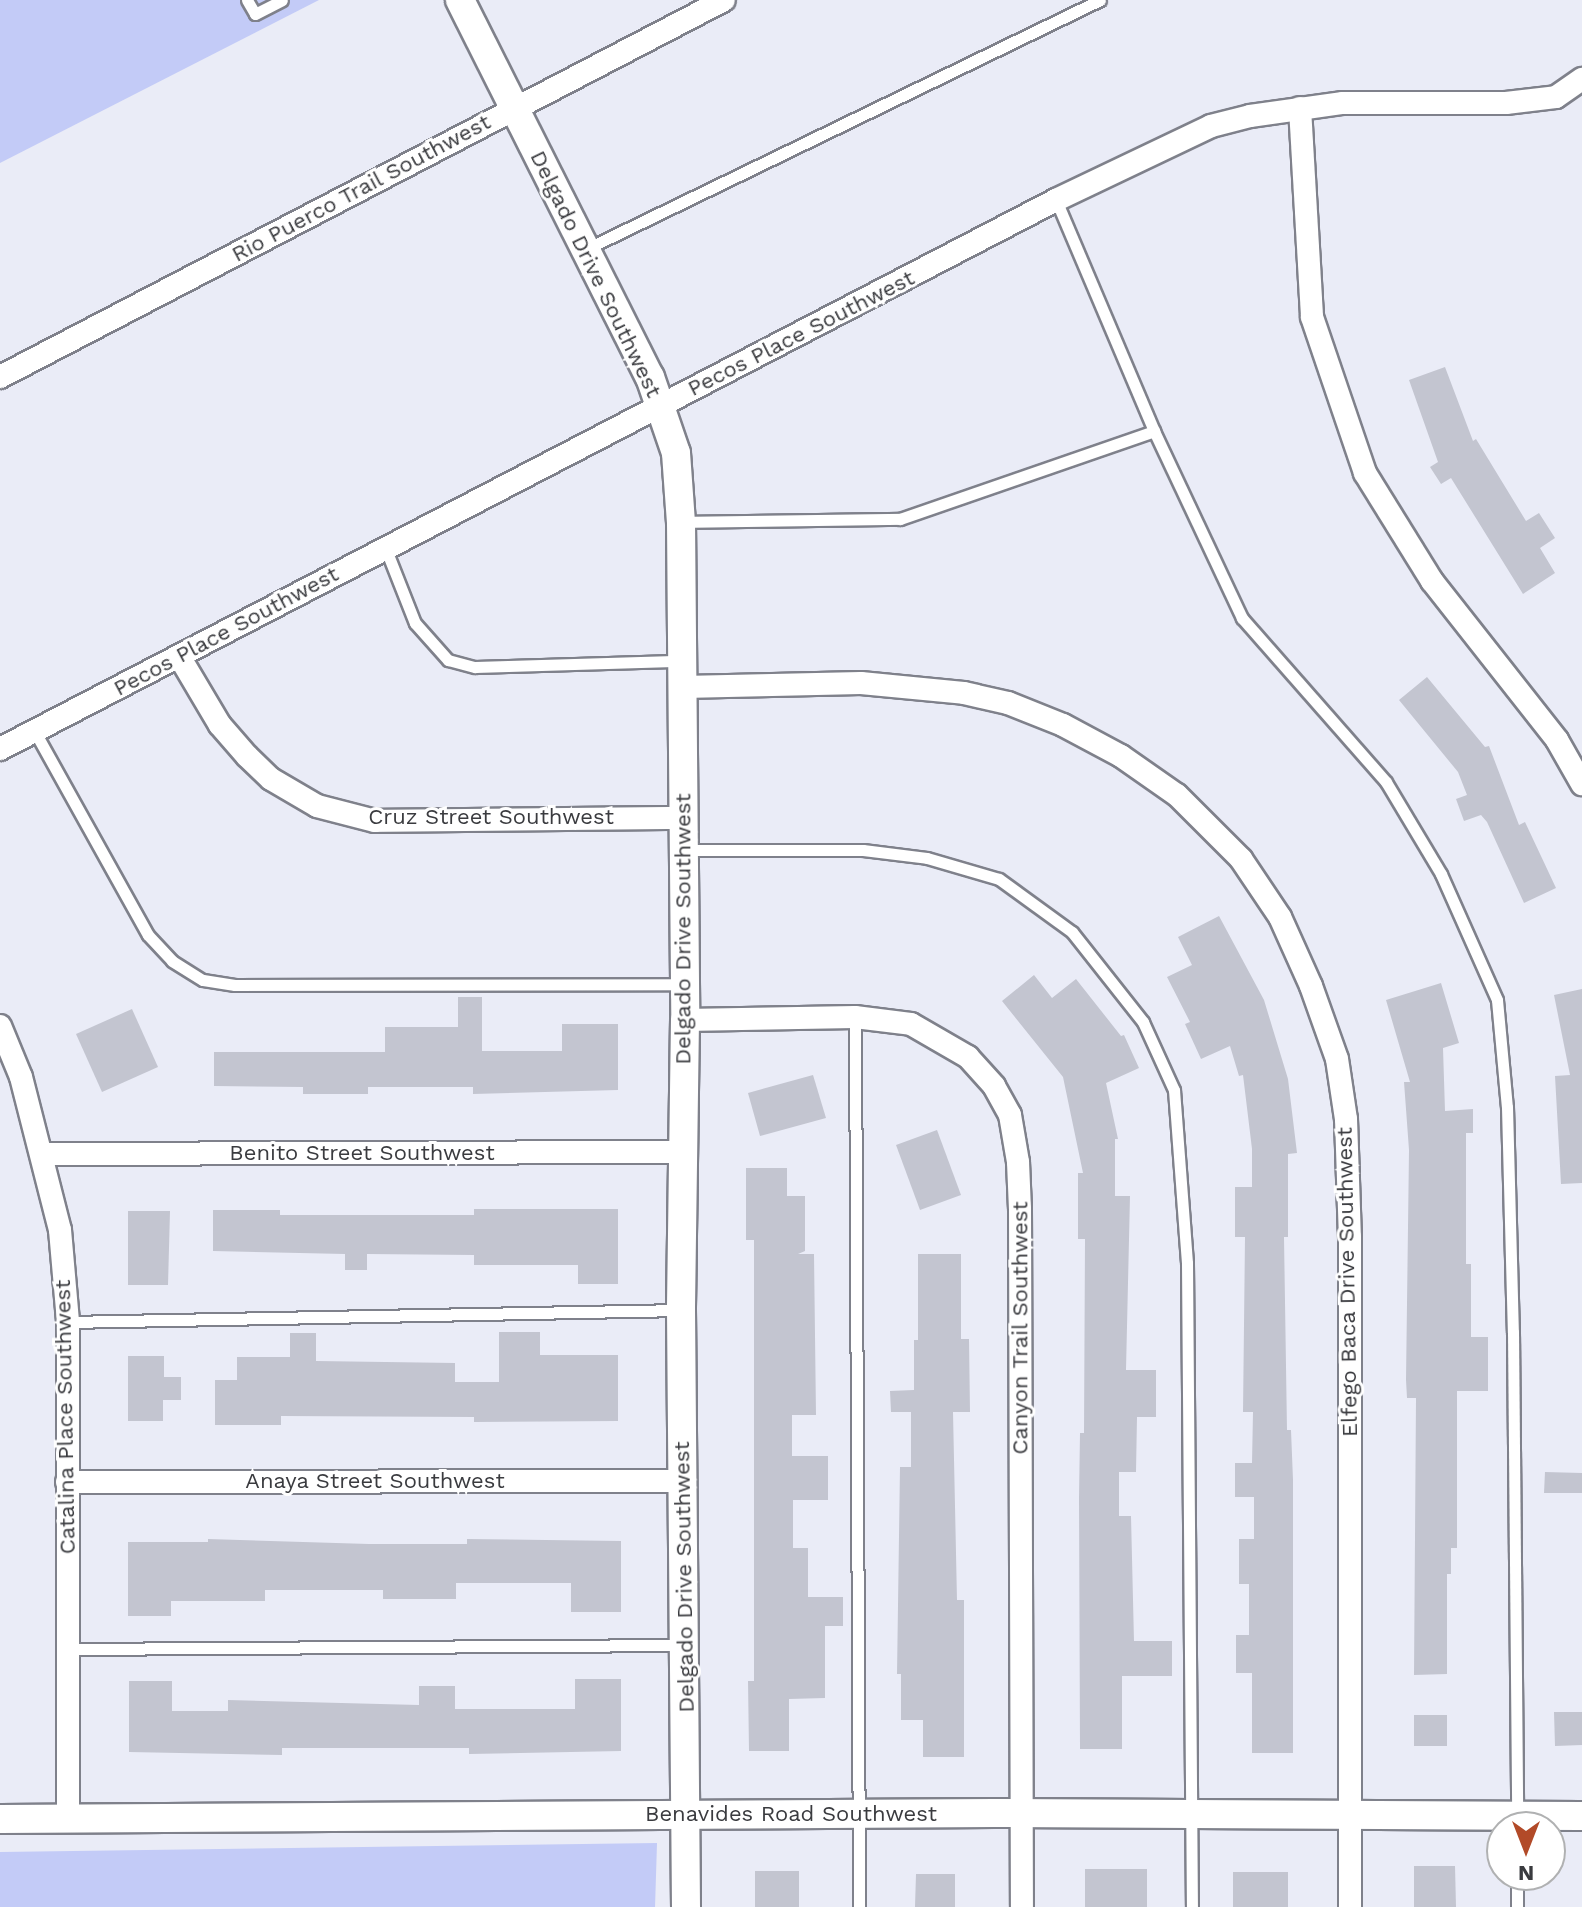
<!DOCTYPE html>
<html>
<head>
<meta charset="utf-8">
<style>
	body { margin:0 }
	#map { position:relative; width:1582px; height:1907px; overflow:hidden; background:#eaecf7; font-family:"Work Sans",sans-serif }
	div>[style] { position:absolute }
	.green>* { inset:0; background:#c3cbf7 }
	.building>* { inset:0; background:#c3c5d0 }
	.roads { filter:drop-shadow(2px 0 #7f818b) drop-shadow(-2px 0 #7f818b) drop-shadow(0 2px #7f818b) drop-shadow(0 -2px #7f818b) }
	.service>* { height:11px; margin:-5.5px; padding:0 5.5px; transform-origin:5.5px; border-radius:5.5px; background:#fff }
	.minor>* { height:22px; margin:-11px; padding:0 11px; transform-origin:11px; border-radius:11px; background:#fff }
	.tertiary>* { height:28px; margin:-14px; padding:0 14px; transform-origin:14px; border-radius:14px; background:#fff }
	span { translate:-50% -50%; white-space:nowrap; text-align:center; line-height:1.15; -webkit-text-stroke:6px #fff; paint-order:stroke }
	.street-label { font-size:22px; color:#3a3b3f }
	.north { position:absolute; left:1486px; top:1811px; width:80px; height:80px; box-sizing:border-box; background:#fff; border:2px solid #b0b1b2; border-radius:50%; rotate:180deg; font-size:22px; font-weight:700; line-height:32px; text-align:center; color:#3a3b3f }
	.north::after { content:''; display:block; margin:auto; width:28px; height:36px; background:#b24a28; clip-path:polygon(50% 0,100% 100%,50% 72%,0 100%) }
</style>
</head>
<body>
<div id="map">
	<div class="green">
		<i style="clip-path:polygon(0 0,319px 0,0 163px)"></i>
		<i style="clip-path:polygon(657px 1843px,655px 1907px,0 1907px,0 1852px)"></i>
	</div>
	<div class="building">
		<i style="clip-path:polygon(1445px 367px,1473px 441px,1476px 439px,1526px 521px,1539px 513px,1555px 538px,1540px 548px,1555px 573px,1523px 594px,1451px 478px,1441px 484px,1430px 467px,1438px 462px,1409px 380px)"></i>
		<i style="clip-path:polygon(1427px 677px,1485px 747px,1489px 746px,1519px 825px,1525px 822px,1556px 888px,1524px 903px,1487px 822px,1481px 815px,1464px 821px,1456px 799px,1467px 795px,1458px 772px,1399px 700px)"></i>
		<i style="clip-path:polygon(1219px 916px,1264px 1000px,1288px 1079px,1297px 1153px,1288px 1154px,1288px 1237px,1284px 1237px,1287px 1430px,1291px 1430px,1293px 1480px,1293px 1753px,1252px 1753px,1252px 1673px,1236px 1673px,1236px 1635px,1249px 1635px,1249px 1584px,1239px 1584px,1239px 1539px,1254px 1539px,1254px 1497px,1235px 1497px,1235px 1463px,1252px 1463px,1253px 1412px,1243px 1412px,1245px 1237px,1235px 1237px,1235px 1187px,1252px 1187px,1252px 1149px,1243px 1075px,1239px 1076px,1230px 1046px,1201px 1059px,1185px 1024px,1190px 1022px,1167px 977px,1192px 965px,1178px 937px)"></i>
		<i style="clip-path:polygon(1034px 975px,1052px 998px,1076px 979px,1121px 1036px,1124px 1035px,1139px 1068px,1106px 1083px,1118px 1139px,1115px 1139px,1115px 1196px,1130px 1196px,1126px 1370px,1156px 1370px,1156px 1417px,1137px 1417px,1136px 1472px,1119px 1472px,1119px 1516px,1131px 1516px,1134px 1641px,1172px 1641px,1172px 1676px,1122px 1676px,1122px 1749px,1080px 1749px,1079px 1498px,1080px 1433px,1084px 1433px,1085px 1239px,1078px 1239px,1078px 1173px,1083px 1173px,1063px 1077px,1002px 1001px)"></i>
		<i style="clip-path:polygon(1441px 983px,1459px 1043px,1443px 1048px,1445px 1111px,1473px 1109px,1473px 1133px,1466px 1133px,1466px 1264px,1471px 1264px,1471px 1337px,1488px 1337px,1488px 1391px,1457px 1391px,1457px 1548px,1451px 1548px,1451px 1574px,1447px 1574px,1447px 1674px,1414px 1675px,1416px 1398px,1407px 1398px,1406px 1380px,1409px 1150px,1404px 1082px,1410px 1082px,1386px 1000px)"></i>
		<i style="clip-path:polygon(1582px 989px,1582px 1183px,1561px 1184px,1555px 1076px,1570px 1075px,1554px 995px)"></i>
		<i style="clip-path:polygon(458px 997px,482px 997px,482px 1051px,562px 1051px,562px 1024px,618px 1024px,618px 1090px,473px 1094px,473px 1087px,368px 1087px,368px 1094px,303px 1094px,303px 1087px,214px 1086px,214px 1052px,385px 1052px,385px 1027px,458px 1027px)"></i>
		<i style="clip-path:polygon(132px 1009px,158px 1067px,102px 1092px,76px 1034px)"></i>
		<i style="clip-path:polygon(813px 1075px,826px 1118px,760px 1136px,748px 1093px)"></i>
		<i style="clip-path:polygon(937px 1130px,961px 1195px,920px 1210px,896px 1145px)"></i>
		<i style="clip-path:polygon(746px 1168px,787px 1168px,787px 1196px,805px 1196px,805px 1251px,798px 1254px,814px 1254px,816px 1415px,792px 1415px,792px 1456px,828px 1456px,828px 1500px,793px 1500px,793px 1548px,808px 1548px,808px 1597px,843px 1597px,843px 1626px,825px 1626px,825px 1698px,789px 1699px,789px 1751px,749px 1751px,748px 1681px,754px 1681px,754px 1240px,746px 1240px)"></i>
		<i style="clip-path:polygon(474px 1209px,618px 1209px,618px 1284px,578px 1284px,578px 1265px,474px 1265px,474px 1255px,367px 1254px,367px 1270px,345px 1270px,345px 1254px,213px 1251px,213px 1210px,280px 1210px,280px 1215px,474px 1215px)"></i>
		<i style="clip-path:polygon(128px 1211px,170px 1211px,168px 1285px,128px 1285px)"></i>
		<i style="clip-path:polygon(918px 1254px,961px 1254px,961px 1339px,969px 1339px,970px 1412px,953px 1412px,957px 1600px,964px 1600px,964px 1757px,923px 1757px,923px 1720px,901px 1720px,901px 1674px,897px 1674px,900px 1467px,911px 1467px,911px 1412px,891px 1412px,890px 1391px,914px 1390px,914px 1340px,918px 1340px)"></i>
		<i style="clip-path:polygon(499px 1332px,540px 1332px,540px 1355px,618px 1355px,618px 1421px,474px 1422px,474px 1417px,281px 1416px,281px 1425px,215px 1425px,215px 1380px,237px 1380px,237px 1357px,290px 1357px,290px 1333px,316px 1333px,316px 1361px,455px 1363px,455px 1382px,499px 1382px)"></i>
		<i style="clip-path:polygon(128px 1356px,164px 1356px,164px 1377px,181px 1377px,181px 1400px,163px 1400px,163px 1421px,128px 1421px)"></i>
		<i style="clip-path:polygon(1545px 1472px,1582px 1473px,1582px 1493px,1544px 1493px)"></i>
		<i style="clip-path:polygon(208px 1539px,369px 1544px,467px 1544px,467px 1539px,621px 1541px,621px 1612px,571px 1612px,571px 1583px,456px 1583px,456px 1599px,383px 1599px,383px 1590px,265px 1590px,265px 1601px,171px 1601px,171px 1616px,128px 1616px,128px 1542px,208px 1542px)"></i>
		<i style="clip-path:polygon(575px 1679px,621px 1679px,621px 1751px,469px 1754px,469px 1748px,282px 1748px,282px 1755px,129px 1752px,129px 1681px,172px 1681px,172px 1711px,228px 1711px,228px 1700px,419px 1705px,419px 1686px,455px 1686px,455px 1709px,575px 1709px)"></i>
		<i style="clip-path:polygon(1554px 1712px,1582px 1712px,1582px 1745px,1555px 1746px)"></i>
		<i style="clip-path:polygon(1414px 1715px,1447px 1715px,1447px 1746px,1414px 1746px)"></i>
		<i style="clip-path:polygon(1414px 1866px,1455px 1866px,1456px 1907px,1414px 1907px)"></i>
		<i style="clip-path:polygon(1085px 1869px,1147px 1869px,1147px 1907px,1085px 1907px)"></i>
		<i style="clip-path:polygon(755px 1871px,799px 1871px,799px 1907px,755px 1907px)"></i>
		<i style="clip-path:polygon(1233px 1872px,1288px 1872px,1288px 1907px,1233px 1907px)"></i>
		<i style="clip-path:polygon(916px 1874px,955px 1874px,955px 1907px,915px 1907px)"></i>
	</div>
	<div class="roads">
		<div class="service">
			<i style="left:247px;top:0;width:16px;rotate:60deg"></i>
			<i style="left:255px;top:14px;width:30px;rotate:-27deg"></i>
			<i style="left:1056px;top:200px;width:251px;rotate:67deg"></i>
			<i style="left:1154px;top:431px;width:207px;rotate:64.8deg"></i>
			<i style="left:1242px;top:618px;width:218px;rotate:48.7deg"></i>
			<i style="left:1386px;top:782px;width:107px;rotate:59.1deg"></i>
			<i style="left:1441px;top:874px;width:138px;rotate:66deg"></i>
			<i style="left:1497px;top:1000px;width:107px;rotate:84.7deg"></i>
			<i style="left:1507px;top:1107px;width:225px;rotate:88.5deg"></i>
			<i style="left:1513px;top:1332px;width:482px;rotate:89.5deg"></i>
			<i style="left:586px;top:249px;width:571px;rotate:-25.85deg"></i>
			<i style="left:681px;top:522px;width:219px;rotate:-0.8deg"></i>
			<i style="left:900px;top:519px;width:269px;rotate:-19.1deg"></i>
			<i style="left:385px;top:547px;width:82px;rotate:68.5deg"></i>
			<i style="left:415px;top:623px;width:50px;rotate:48.3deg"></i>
			<i style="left:448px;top:660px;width:28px;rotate:15deg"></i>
			<i style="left:475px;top:667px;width:207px;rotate:-1.7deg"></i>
			<i style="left:35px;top:732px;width:232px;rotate:60.9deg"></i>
			<i style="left:148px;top:935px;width:35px;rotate:47deg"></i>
			<i style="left:172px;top:961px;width:36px;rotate:32deg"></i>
			<i style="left:203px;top:980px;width:32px;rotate:9deg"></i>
			<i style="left:235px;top:985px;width:449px;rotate:-0.1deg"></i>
			<i style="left:684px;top:850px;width:179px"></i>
			<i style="left:863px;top:850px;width:64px;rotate:7.1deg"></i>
			<i style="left:927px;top:858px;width:75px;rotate:16.3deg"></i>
			<i style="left:999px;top:879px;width:90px;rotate:36deg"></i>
			<i style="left:1072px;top:932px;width:115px;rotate:51.7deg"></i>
			<i style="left:1143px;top:1022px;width:75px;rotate:65.5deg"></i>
			<i style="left:1174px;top:1090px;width:173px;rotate:85.7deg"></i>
			<i style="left:1187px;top:1263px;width:644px;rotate:89.56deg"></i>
			<i style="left:855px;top:1017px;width:890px;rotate:89.74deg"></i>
			<i style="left:68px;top:1322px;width:613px;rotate:-1.12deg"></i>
			<i style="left:68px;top:1649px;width:615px;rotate:-0.37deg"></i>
			<i style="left:1517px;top:1907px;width:32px;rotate:-90deg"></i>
		</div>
		<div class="minor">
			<i style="left:1300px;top:108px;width:209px;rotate:86.7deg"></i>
			<i style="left:1312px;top:317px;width:165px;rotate:71.2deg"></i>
			<i style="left:1365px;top:473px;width:127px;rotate:58.2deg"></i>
			<i style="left:1432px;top:581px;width:202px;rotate:51.8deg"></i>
			<i style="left:1557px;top:740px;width:51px;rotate:60.4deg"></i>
			<i style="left:0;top:377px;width:816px;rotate:-27.51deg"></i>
			<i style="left:179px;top:656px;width:80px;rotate:59.3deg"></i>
			<i style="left:220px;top:725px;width:41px;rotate:48.9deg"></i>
			<i style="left:247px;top:756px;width:33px;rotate:44deg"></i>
			<i style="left:271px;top:779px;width:53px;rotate:30.4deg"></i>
			<i style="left:317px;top:806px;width:60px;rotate:14.5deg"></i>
			<i style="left:375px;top:821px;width:307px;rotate:-0.6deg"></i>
			<i style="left:683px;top:687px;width:178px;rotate:-1.3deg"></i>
			<i style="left:861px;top:683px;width:103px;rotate:5.5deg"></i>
			<i style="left:964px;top:693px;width:45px;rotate:12.8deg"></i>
			<i style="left:1008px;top:703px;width:59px;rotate:21.8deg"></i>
			<i style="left:1063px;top:725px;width:66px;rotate:28.1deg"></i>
			<i style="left:1121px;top:756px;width:68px;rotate:34.9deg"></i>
			<i style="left:1177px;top:795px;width:91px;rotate:45deg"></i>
			<i style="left:1241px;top:859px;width:70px;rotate:56.1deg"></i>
			<i style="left:1280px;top:917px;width:76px;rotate:65.8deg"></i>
			<i style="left:1311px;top:986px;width:77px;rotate:70.4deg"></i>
			<i style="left:1337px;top:1059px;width:61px;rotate:81.5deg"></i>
			<i style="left:1346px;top:1119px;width:118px;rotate:88.1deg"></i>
			<i style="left:1350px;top:1237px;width:670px;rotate:90deg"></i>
			<i style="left:0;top:749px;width:1190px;rotate:-27.47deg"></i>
			<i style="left:1056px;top:200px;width:172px;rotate:-25.5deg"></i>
			<i style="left:1211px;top:126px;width:40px;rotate:-14.4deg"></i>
			<i style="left:1250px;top:116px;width:94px;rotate:-8deg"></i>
			<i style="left:1343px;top:103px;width:163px"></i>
			<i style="left:1506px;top:103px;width:50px;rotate:-6.8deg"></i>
			<i style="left:1556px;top:97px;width:32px;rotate:-35deg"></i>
			<i style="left:685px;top:1020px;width:170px;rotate:-1deg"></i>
			<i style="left:855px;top:1017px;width:56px;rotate:7.1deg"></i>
			<i style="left:911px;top:1024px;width:66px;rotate:30.1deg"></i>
			<i style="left:968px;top:1057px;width:39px;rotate:48deg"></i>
			<i style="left:994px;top:1086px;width:33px;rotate:61deg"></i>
			<i style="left:1010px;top:1115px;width:48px;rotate:80.3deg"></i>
			<i style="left:1018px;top:1162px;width:47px;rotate:87.6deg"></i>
			<i style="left:1020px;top:1209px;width:698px;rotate:89.84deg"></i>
			<i style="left:0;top:1026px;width:55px;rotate:67.6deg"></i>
			<i style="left:21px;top:1077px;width:158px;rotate:75.7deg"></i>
			<i style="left:60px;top:1230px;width:92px;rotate:85deg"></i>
			<i style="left:68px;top:1322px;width:496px;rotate:90deg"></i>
			<i style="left:42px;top:1154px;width:641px;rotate:-0.18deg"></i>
			<i style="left:67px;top:1482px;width:616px;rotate:-0.09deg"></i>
		</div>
		<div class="tertiary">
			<i style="left:460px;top:0;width:422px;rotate:63.3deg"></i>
			<i style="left:650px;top:377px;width:80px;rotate:71.1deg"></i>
			<i style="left:676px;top:453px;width:69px;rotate:85.9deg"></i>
			<i style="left:681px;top:522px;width:498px;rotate:89.5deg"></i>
			<i style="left:685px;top:1020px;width:290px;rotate:90.8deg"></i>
			<i style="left:681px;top:1310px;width:597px;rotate:89.52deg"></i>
			<i style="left:0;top:1819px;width:994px;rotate:-0.35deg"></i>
			<i style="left:994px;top:1813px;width:588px;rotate:0.29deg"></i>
		</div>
	</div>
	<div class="street-label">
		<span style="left:361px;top:188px;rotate:-28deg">Rio Puerco Trail Southwest</span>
		<span style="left:596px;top:274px;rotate:64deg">Delgado Drive Southwest</span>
		<span style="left:801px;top:333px;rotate:-27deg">Pecos Place Southwest</span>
		<span style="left:226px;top:631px;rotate:-28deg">Pecos Place Southwest</span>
		<span style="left:491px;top:817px">Cruz Street Southwest</span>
		<span style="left:683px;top:929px;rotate:-90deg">Delgado Drive Southwest</span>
		<span style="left:362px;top:1153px">Benito Street Southwest</span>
		<span style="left:1347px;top:1282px;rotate:-91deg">Elfego Baca Drive Southwest</span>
		<span style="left:1020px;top:1328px;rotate:-90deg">Canyon Trail Southwest</span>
		<span style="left:65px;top:1417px;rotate:-91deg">Catalina Place Southwest</span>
		<span style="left:375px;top:1481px">Anaya Street Southwest</span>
		<span style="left:684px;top:1577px;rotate:-91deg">Delgado Drive Southwest</span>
		<span style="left:791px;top:1814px">Benavides Road Southwest</span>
	</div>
	<div class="north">N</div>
</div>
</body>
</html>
